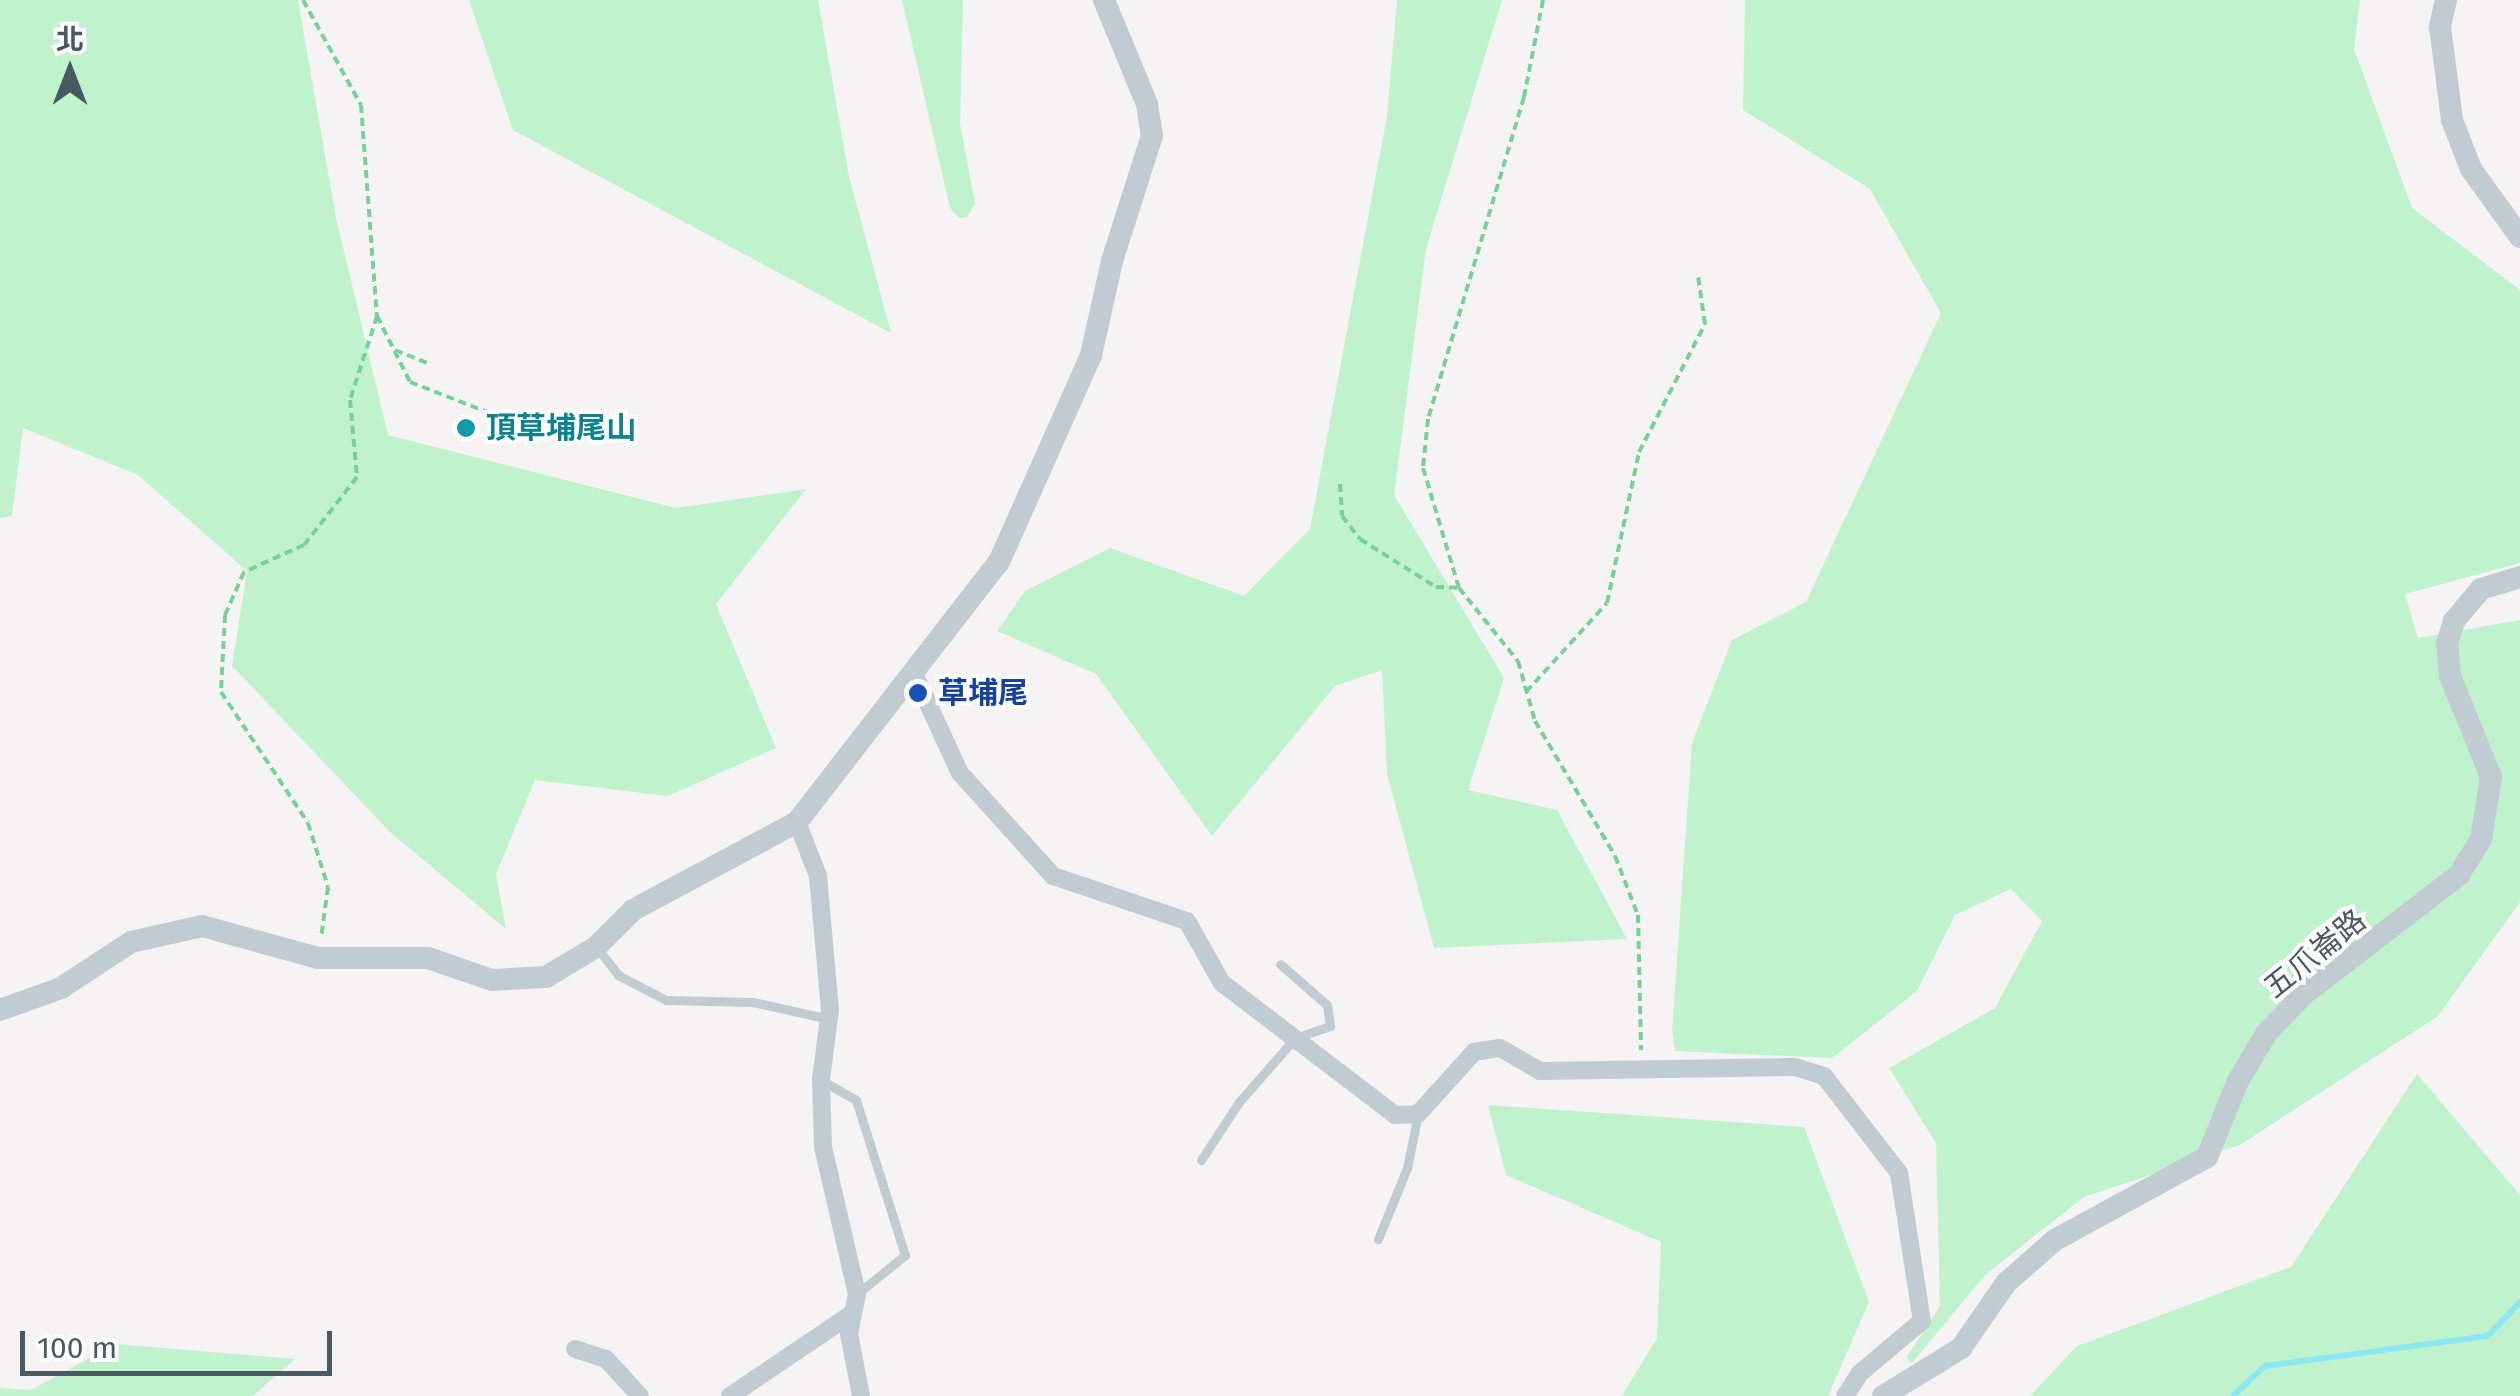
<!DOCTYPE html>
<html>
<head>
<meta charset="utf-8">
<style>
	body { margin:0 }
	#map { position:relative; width:2520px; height:1396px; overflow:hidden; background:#f5f3f3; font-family:"Fira Sans","Noto Sans TC",sans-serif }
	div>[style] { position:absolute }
	.green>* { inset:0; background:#c1f2ce }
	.stream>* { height:6px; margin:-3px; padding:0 3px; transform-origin:3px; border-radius:3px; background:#8de9f1 }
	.path>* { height:4px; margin-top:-2px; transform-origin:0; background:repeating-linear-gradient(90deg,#77d299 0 8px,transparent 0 13px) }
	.service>* { height:9px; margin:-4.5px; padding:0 4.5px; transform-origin:4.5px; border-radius:4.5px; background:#c0ccd2 }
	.minor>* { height:18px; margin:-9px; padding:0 9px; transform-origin:9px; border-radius:9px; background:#c0ccd2 }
	.tertiary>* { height:22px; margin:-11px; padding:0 11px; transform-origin:11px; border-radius:11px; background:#c0ccd2 }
	.dots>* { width:28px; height:28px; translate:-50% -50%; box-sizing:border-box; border:5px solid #fff; border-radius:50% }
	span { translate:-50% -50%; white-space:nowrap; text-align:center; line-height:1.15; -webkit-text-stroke:8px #fff; paint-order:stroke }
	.culture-label { font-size:30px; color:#0d838f; font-weight:700 }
	.left { translate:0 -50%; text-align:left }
	.transit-label { font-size:30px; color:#164399; font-weight:700 }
	.street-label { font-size:30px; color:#495962 }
	.north { position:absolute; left:20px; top:20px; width:100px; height:100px; -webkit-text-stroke:8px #fff; paint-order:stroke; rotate:0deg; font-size:28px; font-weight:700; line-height:40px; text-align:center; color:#495962 }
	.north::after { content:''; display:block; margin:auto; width:35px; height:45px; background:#495962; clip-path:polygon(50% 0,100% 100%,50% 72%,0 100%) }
	.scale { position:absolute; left:20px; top:1331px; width:312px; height:45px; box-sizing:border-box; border:5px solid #495962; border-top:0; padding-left:12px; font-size:30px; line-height:35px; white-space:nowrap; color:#495962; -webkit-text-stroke:8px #fff; paint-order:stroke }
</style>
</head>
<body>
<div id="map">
	<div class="green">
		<i style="clip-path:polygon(0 0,298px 0,336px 218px,388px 435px,676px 508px,806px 489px,716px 604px,776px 748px,668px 796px,535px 780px,496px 874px,506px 929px,390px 832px,232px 666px,247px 571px,138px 475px,23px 428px,12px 516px,0 518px)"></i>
		<i style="clip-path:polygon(469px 0,818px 0,849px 176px,891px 333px,513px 130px)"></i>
		<i style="clip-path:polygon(902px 0,963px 0,960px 124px,975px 204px,967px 217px,959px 218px,950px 208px)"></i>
		<i style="clip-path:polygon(1397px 0,1502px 0,1426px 249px,1394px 495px,1504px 678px,1468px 790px,1557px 810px,1627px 939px,1434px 948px,1387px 774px,1382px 670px,1335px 686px,1212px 836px,1096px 674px,997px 631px,1025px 591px,1110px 548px,1244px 596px,1310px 529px,1387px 116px)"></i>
		<i style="clip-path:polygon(1745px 0,2360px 0,2354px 49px,2412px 208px,2520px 290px,2520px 563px,2405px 594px,2418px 638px,2520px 620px,2520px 902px,2438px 1016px,2240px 1145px,2084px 1197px,1986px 1274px,1912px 1363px,1906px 1358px,1940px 1306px,1936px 1143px,1889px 1068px,1995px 1008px,2042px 921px,2011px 889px,1955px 915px,1917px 991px,1832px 1058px,1675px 1051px,1672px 1031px,1692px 743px,1732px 640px,1806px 602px,1941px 313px,1870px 189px,1743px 110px)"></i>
		<i style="clip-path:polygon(2417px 1074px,2520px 1195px,2520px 1396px,2030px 1396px,2077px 1346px,2291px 1267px)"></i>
		<i style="clip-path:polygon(1488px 1105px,1804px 1127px,1869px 1302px,1828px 1396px,1622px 1396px,1657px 1338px,1661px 1242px,1506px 1175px)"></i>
		<i style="clip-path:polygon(115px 1344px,295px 1359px,253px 1396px,0 1396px,0 1388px,31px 1390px)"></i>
	</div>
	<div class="stream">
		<i style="left:2233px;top:1396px;width:44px;rotate:-43.2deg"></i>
		<i style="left:2265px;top:1366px;width:225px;rotate:-7.7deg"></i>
		<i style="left:2488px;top:1336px;width:47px;rotate:-46.7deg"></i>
	</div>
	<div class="path">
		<i style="left:303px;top:0;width:120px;rotate:61.1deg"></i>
		<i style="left:361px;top:105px;width:212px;rotate:85.7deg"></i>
		<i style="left:377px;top:316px;width:88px;rotate:107.8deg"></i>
		<i style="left:350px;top:400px;width:77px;rotate:84.8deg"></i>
		<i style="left:357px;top:477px;width:86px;rotate:127.9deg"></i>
		<i style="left:304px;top:545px;width:66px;rotate:155.8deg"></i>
		<i style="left:244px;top:572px;width:47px;rotate:113.8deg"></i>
		<i style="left:225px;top:615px;width:77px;rotate:93deg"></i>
		<i style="left:221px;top:692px;width:157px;rotate:56.4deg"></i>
		<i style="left:308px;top:823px;width:67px;rotate:72.6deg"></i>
		<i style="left:328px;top:887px;width:51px;rotate:97.8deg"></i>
		<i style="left:1543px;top:0;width:99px;rotate:101.1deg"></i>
		<i style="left:1524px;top:97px;width:336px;rotate:106.6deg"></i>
		<i style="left:1428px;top:419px;width:49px;rotate:95.8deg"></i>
		<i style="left:1423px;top:468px;width:125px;rotate:73.3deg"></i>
		<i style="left:1459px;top:588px;width:94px;rotate:51.1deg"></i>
		<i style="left:1518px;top:661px;width:62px;rotate:74.2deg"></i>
		<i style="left:1535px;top:721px;width:157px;rotate:59.3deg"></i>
		<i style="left:1615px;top:856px;width:63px;rotate:68.7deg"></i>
		<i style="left:1638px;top:915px;width:135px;rotate:88.7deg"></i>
		<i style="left:377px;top:316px;width:74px;rotate:63.4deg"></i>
		<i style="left:410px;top:382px;width:119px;rotate:21.2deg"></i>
		<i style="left:395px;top:350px;width:37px;rotate:22deg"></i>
		<i style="left:1340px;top:484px;width:32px;rotate:86deg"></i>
		<i style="left:1342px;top:516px;width:29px;rotate:52deg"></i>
		<i style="left:1360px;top:539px;width:90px;rotate:32.3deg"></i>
		<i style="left:1436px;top:587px;width:23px;rotate:2deg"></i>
		<i style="left:1526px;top:692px;width:120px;rotate:-47.7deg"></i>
		<i style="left:1607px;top:603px;width:154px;rotate:-78deg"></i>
		<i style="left:1639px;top:452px;width:144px;rotate:-62.7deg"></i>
		<i style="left:1705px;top:324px;width:49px;rotate:-98.3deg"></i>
	</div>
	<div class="service">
		<i style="left:598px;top:949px;width:33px;rotate:52deg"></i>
		<i style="left:618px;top:975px;width:54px;rotate:27.5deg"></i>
		<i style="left:666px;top:1000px;width:87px;rotate:1.3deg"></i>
		<i style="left:753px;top:1002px;width:78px;rotate:12.6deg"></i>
		<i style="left:823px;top:1081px;width:38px;rotate:30deg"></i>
		<i style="left:856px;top:1100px;width:163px;rotate:72.5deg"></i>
		<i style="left:905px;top:1255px;width:62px;rotate:140.9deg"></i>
		<i style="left:1201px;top:1160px;width:69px;rotate:-56.8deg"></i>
		<i style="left:1239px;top:1102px;width:85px;rotate:-48.8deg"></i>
		<i style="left:1295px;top:1038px;width:37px;rotate:-19deg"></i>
		<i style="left:1330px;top:1026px;width:21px;rotate:-98deg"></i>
		<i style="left:1327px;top:1005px;width:62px;rotate:-138.9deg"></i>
		<i style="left:1378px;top:1239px;width:77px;rotate:-67.8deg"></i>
		<i style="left:1407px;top:1168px;width:55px;rotate:-78.5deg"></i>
	</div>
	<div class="minor">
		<i style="left:913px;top:671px;width:112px;rotate:65.3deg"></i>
		<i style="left:960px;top:773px;width:139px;rotate:47.9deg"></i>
		<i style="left:1053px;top:876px;width:141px;rotate:18.6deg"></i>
		<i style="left:1187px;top:921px;width:71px;rotate:60.6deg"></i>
		<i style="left:1222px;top:983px;width:218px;rotate:37.3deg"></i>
		<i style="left:1395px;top:1115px;width:23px;rotate:-2deg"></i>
		<i style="left:1418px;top:1114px;width:84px;rotate:-47.9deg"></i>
		<i style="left:1474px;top:1052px;width:26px;rotate:-9deg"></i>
		<i style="left:1500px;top:1048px;width:46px;rotate:29.9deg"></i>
		<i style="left:1540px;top:1071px;width:255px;rotate:-0.9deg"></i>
		<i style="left:1795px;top:1067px;width:30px;rotate:17deg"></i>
		<i style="left:1824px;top:1076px;width:123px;rotate:52.3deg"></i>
		<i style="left:1899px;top:1173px;width:150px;rotate:81.2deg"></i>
		<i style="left:1922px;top:1321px;width:81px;rotate:140deg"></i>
		<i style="left:1860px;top:1373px;width:27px;rotate:123deg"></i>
		<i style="left:797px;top:822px;width:58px;rotate:68.7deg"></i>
		<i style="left:818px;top:876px;width:135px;rotate:84.9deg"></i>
		<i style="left:830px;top:1010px;width:70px;rotate:97.4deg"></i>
		<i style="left:821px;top:1079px;width:68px;rotate:88.3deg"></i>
		<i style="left:823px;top:1147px;width:151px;rotate:77deg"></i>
		<i style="left:857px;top:1294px;width:41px;rotate:101.3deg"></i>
		<i style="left:849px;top:1334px;width:63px;rotate:79deg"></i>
		<i style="left:575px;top:1349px;width:33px;rotate:18deg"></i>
		<i style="left:606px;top:1359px;width:50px;rotate:47.4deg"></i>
		<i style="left:730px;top:1396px;width:148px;rotate:-34deg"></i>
	</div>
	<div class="tertiary">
		<i style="left:2446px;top:0;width:28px;rotate:103deg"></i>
		<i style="left:2440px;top:27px;width:94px;rotate:82.6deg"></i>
		<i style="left:2452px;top:120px;width:53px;rotate:68.8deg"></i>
		<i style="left:2471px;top:169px;width:84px;rotate:54.2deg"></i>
		<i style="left:0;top:1010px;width:65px;rotate:-19.8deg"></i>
		<i style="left:61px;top:988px;width:84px;rotate:-33.3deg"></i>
		<i style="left:131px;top:942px;width:73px;rotate:-12.7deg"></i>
		<i style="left:202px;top:926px;width:120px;rotate:15.4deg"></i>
		<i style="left:318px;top:958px;width:110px"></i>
		<i style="left:428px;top:958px;width:68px;rotate:19deg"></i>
		<i style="left:492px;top:980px;width:54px;rotate:-3.2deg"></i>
		<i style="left:546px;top:977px;width:58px;rotate:-31deg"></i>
		<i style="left:596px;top:947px;width:52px;rotate:-45deg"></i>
		<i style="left:633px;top:910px;width:186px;rotate:-28.2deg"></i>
		<i style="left:797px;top:822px;width:329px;rotate:-52.2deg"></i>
		<i style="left:999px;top:562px;width:227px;rotate:-66deg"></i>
		<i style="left:1091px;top:355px;width:96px;rotate:-77.4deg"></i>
		<i style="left:1112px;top:261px;width:131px;rotate:-72.3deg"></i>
		<i style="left:1152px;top:136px;width:32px;rotate:-99deg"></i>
		<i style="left:1147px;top:104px;width:113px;rotate:-112.5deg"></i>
		<i style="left:1883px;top:1396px;width:92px;rotate:-31.6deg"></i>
		<i style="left:1961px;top:1348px;width:79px;rotate:-55.3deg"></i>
		<i style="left:2006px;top:1283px;width:65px;rotate:-41.3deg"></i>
		<i style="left:2055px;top:1240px;width:173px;rotate:-28.6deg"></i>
		<i style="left:2207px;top:1157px;width:82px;rotate:-67.8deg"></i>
		<i style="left:2238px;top:1081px;width:55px;rotate:-59.2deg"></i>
		<i style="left:2266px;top:1034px;width:54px;rotate:-46.5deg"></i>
		<i style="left:2303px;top:995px;width:197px;rotate:-37.6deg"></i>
		<i style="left:2459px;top:875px;width:42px;rotate:-58.6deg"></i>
		<i style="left:2481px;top:839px;width:63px;rotate:-80.8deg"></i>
		<i style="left:2491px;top:777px;width:109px;rotate:-112.1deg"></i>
		<i style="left:2450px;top:676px;width:33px;rotate:-95deg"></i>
		<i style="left:2447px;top:643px;width:23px;rotate:-72deg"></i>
		<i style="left:2454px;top:621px;width:42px;rotate:-49.8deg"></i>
		<i style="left:2481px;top:589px;width:41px;rotate:-17.1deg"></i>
	</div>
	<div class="dots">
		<i style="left:466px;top:428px;background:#0f9aa8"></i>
		<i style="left:918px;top:693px;background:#1a4fb4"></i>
	</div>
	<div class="culture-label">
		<span class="left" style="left:486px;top:428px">頂草埔尾山</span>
	</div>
	<div class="transit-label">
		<span class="left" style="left:938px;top:693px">草埔尾</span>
	</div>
	<div class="street-label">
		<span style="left:2315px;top:954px;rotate:-39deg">五爪崙路</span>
	</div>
	<div class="north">北</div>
	<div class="scale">100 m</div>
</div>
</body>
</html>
